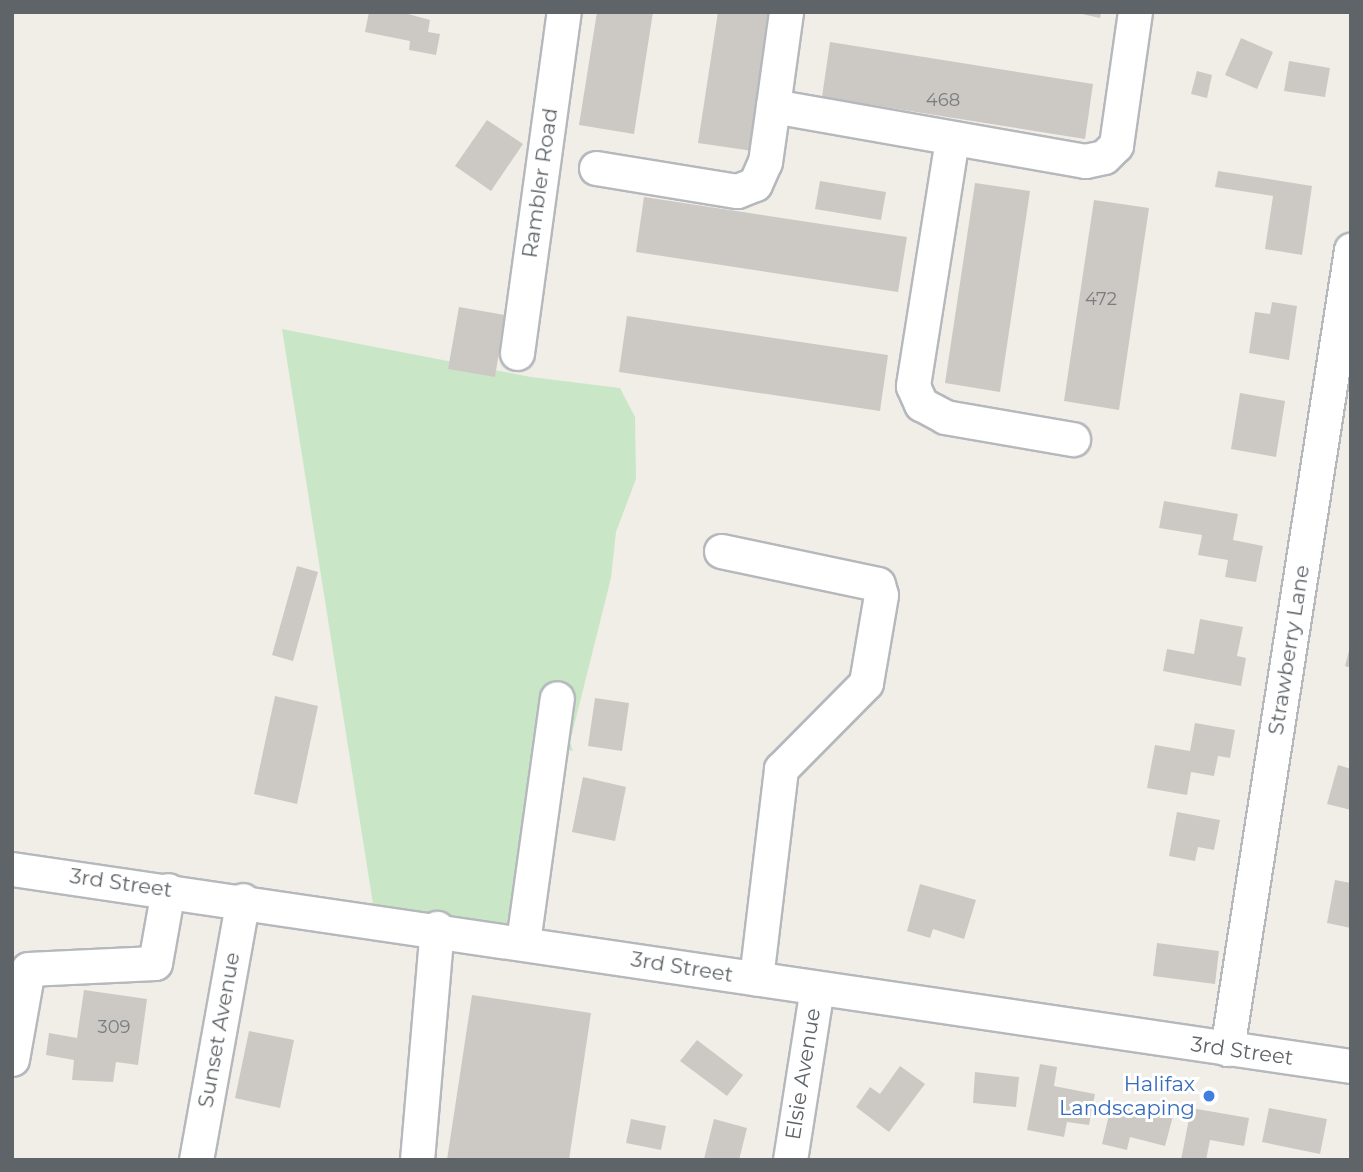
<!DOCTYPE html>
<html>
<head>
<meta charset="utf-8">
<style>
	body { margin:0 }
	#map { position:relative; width:1363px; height:1172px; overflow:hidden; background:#f1eee8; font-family:Montserrat,sans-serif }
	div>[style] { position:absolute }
	.green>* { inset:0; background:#c9e7c6 }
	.building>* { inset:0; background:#ccc9c5 }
	.roads { filter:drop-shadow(2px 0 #b5b8bc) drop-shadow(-2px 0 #b5b8bc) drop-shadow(0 2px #b5b8bc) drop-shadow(0 -2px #b5b8bc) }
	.minor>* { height:33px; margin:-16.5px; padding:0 16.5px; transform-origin:16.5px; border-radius:16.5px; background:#fff }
	.dots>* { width:19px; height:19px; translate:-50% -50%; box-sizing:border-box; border:4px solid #fff; border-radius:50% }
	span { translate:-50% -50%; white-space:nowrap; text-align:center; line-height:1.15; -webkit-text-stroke:6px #fff; paint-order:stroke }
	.number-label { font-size:18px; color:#7a7d7f }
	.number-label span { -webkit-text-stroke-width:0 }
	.street-label { font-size:21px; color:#5f6468 }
	.shop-label { font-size:21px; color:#366cbe }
	.right { translate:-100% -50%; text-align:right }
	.frame { position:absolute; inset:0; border:14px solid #5f6468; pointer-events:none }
</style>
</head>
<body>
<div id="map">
	<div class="green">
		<i style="clip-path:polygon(282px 329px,531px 377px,620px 388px,635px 417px,636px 479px,616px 532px,611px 578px,570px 742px,573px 751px,566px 750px,542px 930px,373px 904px)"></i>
	</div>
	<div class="building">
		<i style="clip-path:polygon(369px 12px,401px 12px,430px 20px,428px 32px,440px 34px,436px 55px,409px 50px,410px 41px,365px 32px)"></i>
		<i style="clip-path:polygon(597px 12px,653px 12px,634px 134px,579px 125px)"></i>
		<i style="clip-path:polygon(718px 12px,774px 12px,753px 151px,698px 143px)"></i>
		<i style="clip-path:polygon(1073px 12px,1101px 12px,1100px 18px)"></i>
		<i style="clip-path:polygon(1241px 38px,1273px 52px,1257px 89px,1225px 75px)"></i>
		<i style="clip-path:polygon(830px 42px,1093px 84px,1085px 139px,822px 97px)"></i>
		<i style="clip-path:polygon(1289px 61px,1330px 68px,1325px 97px,1284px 91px)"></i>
		<i style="clip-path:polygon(1197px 71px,1212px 75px,1207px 98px,1191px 94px)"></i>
		<i style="clip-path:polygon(487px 120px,523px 144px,491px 191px,455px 166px)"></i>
		<i style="clip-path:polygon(1218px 171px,1312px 186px,1302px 255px,1265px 249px,1273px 196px,1215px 187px)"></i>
		<i style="clip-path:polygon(820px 181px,886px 192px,881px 220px,815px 209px)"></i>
		<i style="clip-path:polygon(975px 183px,1030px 191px,1000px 392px,945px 383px)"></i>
		<i style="clip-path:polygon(644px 197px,907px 237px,898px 292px,636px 252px)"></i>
		<i style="clip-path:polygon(1094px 200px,1149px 208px,1119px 410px,1064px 401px)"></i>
		<i style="clip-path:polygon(1272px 302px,1297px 306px,1289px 360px,1249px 353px,1255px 312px,1270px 314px)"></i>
		<i style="clip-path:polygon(459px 307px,505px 315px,495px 377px,448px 369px)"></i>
		<i style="clip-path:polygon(627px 316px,888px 355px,880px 411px,619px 372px)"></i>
		<i style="clip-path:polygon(1240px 393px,1285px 401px,1276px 457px,1231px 449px)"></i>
		<i style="clip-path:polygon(1164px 501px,1238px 514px,1233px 540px,1263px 546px,1256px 582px,1225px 577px,1228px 560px,1198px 555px,1202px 535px,1159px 528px)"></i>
		<i style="clip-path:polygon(297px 566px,318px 572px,293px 661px,272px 655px)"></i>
		<i style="clip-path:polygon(1200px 619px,1243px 627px,1237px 656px,1246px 658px,1241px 686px,1163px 671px,1167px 649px,1194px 654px)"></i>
		<i style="clip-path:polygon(1350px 647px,1351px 647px,1351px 668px,1345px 666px)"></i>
		<i style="clip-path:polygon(275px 696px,318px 706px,297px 804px,254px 794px)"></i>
		<i style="clip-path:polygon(595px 698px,629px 703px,622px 751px,588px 746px)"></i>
		<i style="clip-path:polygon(1195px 723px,1235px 730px,1230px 758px,1218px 756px,1214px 776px,1191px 772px,1187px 795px,1147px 788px,1155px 745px,1190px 751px)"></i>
		<i style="clip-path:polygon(1338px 765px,1351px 769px,1351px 810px,1327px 804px)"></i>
		<i style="clip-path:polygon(583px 777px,626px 787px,615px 841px,572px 832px)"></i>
		<i style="clip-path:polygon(1177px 812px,1220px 820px,1214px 850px,1198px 847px,1195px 861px,1169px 856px)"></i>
		<i style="clip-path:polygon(1335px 880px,1351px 883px,1351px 928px,1327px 923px)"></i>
		<i style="clip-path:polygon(920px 884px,976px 900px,964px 939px,933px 929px,930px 938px,907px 931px)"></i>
		<i style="clip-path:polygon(1157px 943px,1219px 951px,1215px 984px,1153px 976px)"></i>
		<i style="clip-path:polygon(84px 990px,147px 999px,138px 1065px,116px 1062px,113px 1082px,72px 1080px,74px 1060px,46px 1055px,49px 1033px,77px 1038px)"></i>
		<i style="clip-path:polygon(472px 995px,591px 1013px,569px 1160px,447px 1160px)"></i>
		<i style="clip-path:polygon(249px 1031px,294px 1040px,280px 1108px,235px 1098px)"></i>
		<i style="clip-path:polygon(697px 1040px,743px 1075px,727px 1096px,680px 1061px)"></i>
		<i style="clip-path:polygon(1040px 1064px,1057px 1067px,1054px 1086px,1095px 1094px,1089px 1125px,1067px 1122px,1064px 1137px,1027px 1130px)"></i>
		<i style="clip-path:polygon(900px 1066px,925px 1084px,889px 1132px,856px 1107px,870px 1087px,880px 1094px)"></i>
		<i style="clip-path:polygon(975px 1072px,1019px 1077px,1016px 1107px,973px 1103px)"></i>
		<i style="clip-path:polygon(1112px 1102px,1173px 1116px,1165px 1146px,1130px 1137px,1127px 1150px,1102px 1144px)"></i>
		<i style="clip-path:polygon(1191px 1108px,1249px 1118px,1244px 1146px,1210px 1140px,1206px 1160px,1181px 1160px)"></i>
		<i style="clip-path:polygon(1269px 1108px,1327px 1119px,1320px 1154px,1262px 1142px)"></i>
		<i style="clip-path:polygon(631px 1119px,666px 1126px,661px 1150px,626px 1143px)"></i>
		<i style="clip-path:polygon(714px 1119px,747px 1128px,739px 1160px,704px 1159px)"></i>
	</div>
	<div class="roads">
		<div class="minor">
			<i style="left:786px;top:12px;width:95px;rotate:97.9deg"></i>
			<i style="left:773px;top:106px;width:317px;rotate:10deg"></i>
			<i style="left:1085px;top:161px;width:19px;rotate:-12deg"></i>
			<i style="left:1104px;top:157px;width:17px;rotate:-45deg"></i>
			<i style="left:1116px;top:145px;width:134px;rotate:-81.9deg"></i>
			<i style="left:952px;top:139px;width:250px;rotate:99deg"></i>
			<i style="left:913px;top:386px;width:20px;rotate:66deg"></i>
			<i style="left:921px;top:404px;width:27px;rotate:28deg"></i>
			<i style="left:945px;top:417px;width:130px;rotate:9.8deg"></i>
			<i style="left:596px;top:168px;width:143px;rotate:9.3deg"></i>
			<i style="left:737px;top:191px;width:19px;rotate:-21deg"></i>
			<i style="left:755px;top:184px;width:24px;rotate:-66deg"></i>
			<i style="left:765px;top:162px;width:57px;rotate:-81.9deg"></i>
			<i style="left:517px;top:353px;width:344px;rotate:-82.2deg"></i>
			<i style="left:721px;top:551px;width:160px;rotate:11.9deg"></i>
			<i style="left:878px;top:584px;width:11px;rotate:75deg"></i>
			<i style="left:881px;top:595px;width:89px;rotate:99.7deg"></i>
			<i style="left:866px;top:683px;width:121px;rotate:134.7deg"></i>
			<i style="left:781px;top:769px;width:211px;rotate:96.8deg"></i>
			<i style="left:12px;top:869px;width:1353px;rotate:8.37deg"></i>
			<i style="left:523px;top:942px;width:246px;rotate:-82.1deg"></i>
			<i style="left:1227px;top:1049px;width:809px;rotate:-81.18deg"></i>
			<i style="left:12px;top:1059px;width:91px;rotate:-79.9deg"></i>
			<i style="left:28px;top:969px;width:127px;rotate:-2.7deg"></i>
			<i style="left:155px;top:963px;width:74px;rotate:-79.9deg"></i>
			<i style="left:196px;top:1160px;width:264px;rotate:-79.8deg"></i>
			<i style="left:417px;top:1160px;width:233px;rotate:-85.1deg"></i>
			<i style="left:790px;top:1160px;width:174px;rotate:-81.1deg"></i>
		</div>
	</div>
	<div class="dots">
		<i style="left:1209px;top:1096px;background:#3f7fe0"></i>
	</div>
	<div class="number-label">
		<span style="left:943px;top:100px">468</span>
		<span style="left:1101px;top:299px">472</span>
		<span style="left:114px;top:1027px">309</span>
	</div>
	<div class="street-label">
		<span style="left:540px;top:183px;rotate:-82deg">Rambler Road</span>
		<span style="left:1289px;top:650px;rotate:-81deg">Strawberry Lane</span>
		<span style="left:121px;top:883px;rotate:8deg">3rd Street</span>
		<span style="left:682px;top:967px;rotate:9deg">3rd Street</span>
		<span style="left:219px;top:1030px;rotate:-80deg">Sunset Avenue</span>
		<span style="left:1242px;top:1051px;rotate:8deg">3rd Street</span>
		<span style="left:803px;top:1074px;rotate:-81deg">Elsie Avenue</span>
	</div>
	<div class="shop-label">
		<span class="right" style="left:1195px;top:1096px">Halifax<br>Landscaping</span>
	</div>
	<div class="frame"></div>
</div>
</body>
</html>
